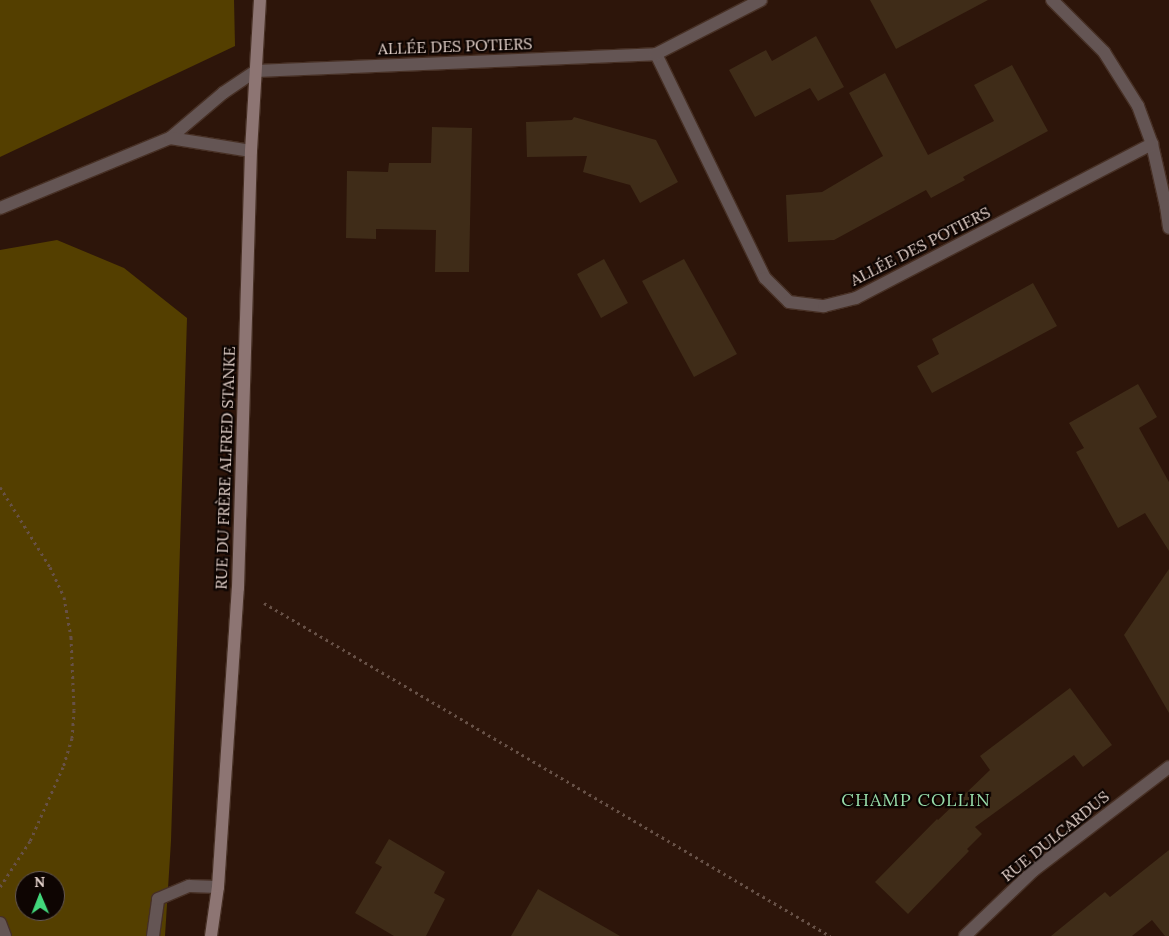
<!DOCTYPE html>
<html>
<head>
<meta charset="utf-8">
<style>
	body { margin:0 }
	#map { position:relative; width:1169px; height:936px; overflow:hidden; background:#2d150a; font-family:Lora,serif }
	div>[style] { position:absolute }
	.green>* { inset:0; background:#543f00 }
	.building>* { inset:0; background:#3f2c18 }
	.path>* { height:3px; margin-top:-1.5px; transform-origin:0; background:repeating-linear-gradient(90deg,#675147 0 2.5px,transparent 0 6.5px) }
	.roads { filter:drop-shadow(1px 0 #473025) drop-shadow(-1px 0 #473025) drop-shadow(0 1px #473025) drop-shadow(0 -1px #473025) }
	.lane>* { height:12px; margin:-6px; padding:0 6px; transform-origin:6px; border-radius:6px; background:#645554 }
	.street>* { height:12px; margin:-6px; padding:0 6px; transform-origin:6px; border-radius:6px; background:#645554 }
	.secondary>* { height:12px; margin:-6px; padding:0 6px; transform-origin:6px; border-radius:6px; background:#8d7573 }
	span { translate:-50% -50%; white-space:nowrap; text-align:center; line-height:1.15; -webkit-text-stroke:4.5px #0e0502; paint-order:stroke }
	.street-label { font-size:16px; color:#e5d3cc }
	.neighbourhood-label { font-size:18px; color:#98ddaa; letter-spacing:1px }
	.north { position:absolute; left:15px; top:871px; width:50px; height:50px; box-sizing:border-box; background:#0e0502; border:1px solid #645753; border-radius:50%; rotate:359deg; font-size:14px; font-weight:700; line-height:20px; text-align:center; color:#e5d3cc }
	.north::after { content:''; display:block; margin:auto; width:18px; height:22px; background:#42d77b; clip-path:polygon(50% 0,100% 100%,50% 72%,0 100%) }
</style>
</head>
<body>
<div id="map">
	<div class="green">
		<i style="clip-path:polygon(0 0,234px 0,235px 46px,0 157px)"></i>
		<i style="clip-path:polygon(evenodd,57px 240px,124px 268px,187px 318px,171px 841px,165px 936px,0 936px,0 250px,57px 240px,25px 881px,55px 881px,55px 911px,25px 911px,25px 881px)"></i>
	</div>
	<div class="building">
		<i style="clip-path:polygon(870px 0,988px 0,896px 49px)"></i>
		<i style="clip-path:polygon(816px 36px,844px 87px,818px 101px,810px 88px,755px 117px,729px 70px,766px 50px,772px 61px)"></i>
		<i style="clip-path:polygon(1012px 65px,1048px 131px,963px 177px,965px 180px,931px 198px,926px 190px,834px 240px,788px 242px,786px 195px,822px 192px,883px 156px,849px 93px,885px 73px,928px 155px,994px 121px,974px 85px)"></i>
		<i style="clip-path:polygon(574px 117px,656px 140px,678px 182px,640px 203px,630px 185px,583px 172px,587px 156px,527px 157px,526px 122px,572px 120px)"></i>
		<i style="clip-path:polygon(432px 127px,472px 128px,469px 272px,435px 272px,436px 230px,376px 229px,376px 239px,346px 238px,347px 171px,388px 172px,389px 163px,431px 163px)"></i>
		<i style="clip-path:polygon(604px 259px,628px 303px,601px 318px,577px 274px)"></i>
		<i style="clip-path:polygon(684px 259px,737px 354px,694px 377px,642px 281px)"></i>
		<i style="clip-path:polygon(1033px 283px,1057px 326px,932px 393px,917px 366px,939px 354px,932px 339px)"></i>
		<i style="clip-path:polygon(1138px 384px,1157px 417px,1139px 428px,1169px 482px,1169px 551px,1145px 513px,1118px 528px,1076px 452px,1084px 448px,1069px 423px)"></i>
		<i style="clip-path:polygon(1169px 569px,1169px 713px,1124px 635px)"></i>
		<i style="clip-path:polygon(1070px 688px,1112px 745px,1083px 767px,1074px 755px,975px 827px,982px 834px,967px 849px,969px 851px,908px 914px,875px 882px,937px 819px,938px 820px,990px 770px,980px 756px)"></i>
		<i style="clip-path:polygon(389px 839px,445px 872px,434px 893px,445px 899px,426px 936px,394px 936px,355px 913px,382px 867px,375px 863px)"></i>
		<i style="clip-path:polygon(1169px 850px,1169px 936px,1165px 936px,1152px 920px,1132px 936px,1051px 936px,1105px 892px,1110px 897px)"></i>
		<i style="clip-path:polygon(538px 889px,620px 936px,511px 936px)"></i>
	</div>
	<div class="path">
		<i style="left:0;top:487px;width:94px;rotate:58deg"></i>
		<i style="left:50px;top:567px;width:33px;rotate:65deg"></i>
		<i style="left:64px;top:597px;width:41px;rotate:80.1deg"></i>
		<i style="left:71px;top:637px;width:73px;rotate:87.6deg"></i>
		<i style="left:74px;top:710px;width:28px;rotate:94deg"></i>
		<i style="left:72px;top:738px;width:30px;rotate:107deg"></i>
		<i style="left:63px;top:767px;width:81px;rotate:114deg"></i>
		<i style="left:30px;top:841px;width:55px;rotate:123.1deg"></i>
		<i style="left:264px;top:603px;width:657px;rotate:30.47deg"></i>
	</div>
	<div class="roads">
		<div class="lane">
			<i style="left:0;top:208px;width:184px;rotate:-22.4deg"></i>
			<i style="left:170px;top:138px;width:70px;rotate:-40.3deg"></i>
			<i style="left:223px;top:93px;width:40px;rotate:-34deg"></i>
			<i style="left:0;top:923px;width:14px;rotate:69deg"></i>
			<i style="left:153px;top:936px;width:37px;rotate:-82deg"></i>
			<i style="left:158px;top:899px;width:34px;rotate:-23deg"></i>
			<i style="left:189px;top:886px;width:29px;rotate:2deg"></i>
		</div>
		<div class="street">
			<i style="left:1052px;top:0;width:74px;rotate:45deg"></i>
			<i style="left:1104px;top:52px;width:64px;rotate:57.8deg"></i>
			<i style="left:1138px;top:106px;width:40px;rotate:69.8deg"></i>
			<i style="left:1152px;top:144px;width:64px;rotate:77.3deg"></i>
			<i style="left:1166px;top:206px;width:22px;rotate:82deg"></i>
			<i style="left:656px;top:54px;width:249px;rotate:64.1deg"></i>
			<i style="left:765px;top:278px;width:34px;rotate:45deg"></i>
			<i style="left:789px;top:302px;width:35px;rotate:7deg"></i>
			<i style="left:824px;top:306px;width:33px;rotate:-14deg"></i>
			<i style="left:856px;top:298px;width:334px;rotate:-27.5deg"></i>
			<i style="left:256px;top:71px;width:400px;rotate:-2.4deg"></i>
			<i style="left:656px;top:54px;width:118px;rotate:-27.2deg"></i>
			<i style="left:170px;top:138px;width:82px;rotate:9.1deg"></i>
			<i style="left:965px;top:936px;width:95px;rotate:-43.7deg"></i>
			<i style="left:1034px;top:870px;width:170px;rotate:-37.3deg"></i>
		</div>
		<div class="secondary">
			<i style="left:211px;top:936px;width:49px;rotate:-81.9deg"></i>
			<i style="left:218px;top:887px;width:300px;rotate:-86.2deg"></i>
			<i style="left:238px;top:588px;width:437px;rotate:-88.3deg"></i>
			<i style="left:251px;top:151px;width:151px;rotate:-86.6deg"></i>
		</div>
	</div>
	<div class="street-label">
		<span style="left:455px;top:46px;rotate:-2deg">ALLÉE DES POTIERS</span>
		<span style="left:920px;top:246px;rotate:-27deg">ALLÉE DES POTIERS</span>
		<span style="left:225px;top:468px;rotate:-88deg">RUE DU FRÈRE ALFRED STANKE</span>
		<span style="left:1055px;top:836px;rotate:-39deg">RUE DULCARDUS</span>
	</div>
	<div class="neighbourhood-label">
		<span style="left:916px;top:800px">CHAMP COLLIN</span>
	</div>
	<div class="north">N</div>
</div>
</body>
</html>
